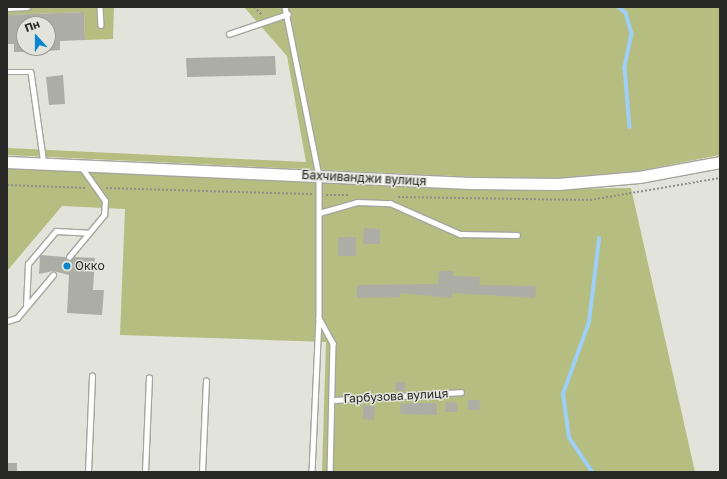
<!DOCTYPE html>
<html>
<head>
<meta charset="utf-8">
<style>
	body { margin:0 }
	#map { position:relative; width:727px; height:479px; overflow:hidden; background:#e2e4db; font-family:"Golos Text",sans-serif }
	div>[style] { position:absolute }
	.green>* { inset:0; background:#b5bd81 }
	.stream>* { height:3.5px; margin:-1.75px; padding:0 1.75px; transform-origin:1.75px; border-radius:1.75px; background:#9ecff7 }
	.building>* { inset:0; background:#acada5 }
	.path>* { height:2px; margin-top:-1px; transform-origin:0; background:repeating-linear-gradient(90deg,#8e8f89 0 2px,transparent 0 4px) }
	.roads { filter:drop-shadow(1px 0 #a4a69e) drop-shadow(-1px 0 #a4a69e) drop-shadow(0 1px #a4a69e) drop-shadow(0 -1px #a4a69e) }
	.service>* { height:4.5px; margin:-2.25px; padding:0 2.25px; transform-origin:2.25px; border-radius:2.25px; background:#fff }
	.tertiary>* { height:11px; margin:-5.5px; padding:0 5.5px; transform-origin:5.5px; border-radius:5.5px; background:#fff }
	.dots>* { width:11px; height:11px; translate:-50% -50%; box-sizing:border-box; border:2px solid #e2e4db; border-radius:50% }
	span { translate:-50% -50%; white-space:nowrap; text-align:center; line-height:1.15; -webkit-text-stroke:3px #e2e4db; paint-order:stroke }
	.street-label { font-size:12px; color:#292a27 }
	.poi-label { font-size:12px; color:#292a27 }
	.left { translate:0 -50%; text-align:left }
	.frame { position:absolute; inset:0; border:8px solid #292a27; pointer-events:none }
	.north { position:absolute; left:16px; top:16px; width:40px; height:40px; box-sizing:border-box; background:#e2e4db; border:1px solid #989a93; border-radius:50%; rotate:339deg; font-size:11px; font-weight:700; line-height:16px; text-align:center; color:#292a27 }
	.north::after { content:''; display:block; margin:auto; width:14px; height:18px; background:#0786cd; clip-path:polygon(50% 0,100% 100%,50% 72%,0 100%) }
</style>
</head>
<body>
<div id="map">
	<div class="green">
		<i style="clip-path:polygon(7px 7px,114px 7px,113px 39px,85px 40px,84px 12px,7px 15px)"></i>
		<i style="clip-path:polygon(244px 7px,720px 7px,720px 155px,638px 171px,558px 178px,474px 177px,7px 155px,7px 148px,306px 162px,287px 56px)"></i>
		<i style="clip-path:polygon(7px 168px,475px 190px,631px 188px,695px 472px,322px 472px,326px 342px,120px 335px,125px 209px,62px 206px,7px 271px)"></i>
	</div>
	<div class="stream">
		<i style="left:619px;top:7px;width:9px;rotate:41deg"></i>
		<i style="left:626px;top:13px;width:22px;rotate:74deg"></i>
		<i style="left:632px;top:34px;width:35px;rotate:102deg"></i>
		<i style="left:625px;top:68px;width:59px;rotate:85.2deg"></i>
		<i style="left:592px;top:472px;width:41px;rotate:-124.1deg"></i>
		<i style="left:569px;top:438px;width:44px;rotate:-97.8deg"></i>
		<i style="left:563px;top:394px;width:77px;rotate:-70.1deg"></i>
		<i style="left:589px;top:322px;width:84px;rotate:-83.1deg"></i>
	</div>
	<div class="building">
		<i style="clip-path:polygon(84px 12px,85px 40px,60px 41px,60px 50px,48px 51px,48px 24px,24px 24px,24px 52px,14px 52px,14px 44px,7px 44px,7px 15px)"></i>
		<i style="clip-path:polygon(275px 56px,276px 75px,187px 77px,186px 58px)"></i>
		<i style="clip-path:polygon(63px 75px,65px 104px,49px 105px,46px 77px)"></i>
		<i style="clip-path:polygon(364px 228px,380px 229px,380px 244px,363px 244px)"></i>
		<i style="clip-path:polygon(338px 237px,356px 237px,356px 256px,338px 256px)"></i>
		<i style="clip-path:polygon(40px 255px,65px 257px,69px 261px,74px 257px,95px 258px,93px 290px,104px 290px,102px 315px,67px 313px,69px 275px,53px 271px,39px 274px)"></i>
		<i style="clip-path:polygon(439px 271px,453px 271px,453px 276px,480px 277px,479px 285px,536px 286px,535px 298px,452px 293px,452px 298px,400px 293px,400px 297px,357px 298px,357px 285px,438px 284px)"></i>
		<i style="clip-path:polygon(396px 382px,405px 382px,405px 391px,395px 391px)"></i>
		<i style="clip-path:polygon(468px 400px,480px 400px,479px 410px,468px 410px)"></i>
		<i style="clip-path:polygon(446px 402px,457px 403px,457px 412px,445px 412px)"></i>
		<i style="clip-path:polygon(422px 403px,437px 403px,437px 415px,400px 414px,401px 404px)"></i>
		<i style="clip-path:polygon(363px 405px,375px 406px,374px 420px,363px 419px)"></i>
		<i style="clip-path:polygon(7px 463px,17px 463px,17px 472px,7px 472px)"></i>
	</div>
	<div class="path">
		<i style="left:254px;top:7px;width:11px;rotate:45deg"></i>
		<i style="left:7px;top:185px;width:79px;rotate:2.2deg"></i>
		<i style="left:106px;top:188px;width:206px;rotate:1.7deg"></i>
		<i style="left:326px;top:195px;width:22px"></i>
		<i style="left:398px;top:197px;width:192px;rotate:0.9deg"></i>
		<i style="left:590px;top:200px;width:132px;rotate:-9.6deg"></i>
	</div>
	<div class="roads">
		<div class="service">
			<i style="left:100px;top:7px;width:18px;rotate:87deg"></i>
			<i style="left:285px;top:7px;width:172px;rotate:78.6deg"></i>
			<i style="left:319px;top:176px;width:142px;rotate:90deg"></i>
			<i style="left:319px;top:318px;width:154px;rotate:92.6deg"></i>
			<i style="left:7px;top:8px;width:20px;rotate:-3deg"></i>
			<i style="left:229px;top:34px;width:62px;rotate:-18.7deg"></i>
			<i style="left:7px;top:72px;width:24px"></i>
			<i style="left:31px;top:72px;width:93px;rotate:82deg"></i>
			<i style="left:319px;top:213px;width:40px;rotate:-16deg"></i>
			<i style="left:357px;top:202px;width:33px;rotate:2deg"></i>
			<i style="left:390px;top:203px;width:77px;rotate:23.9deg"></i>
			<i style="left:460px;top:234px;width:57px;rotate:1deg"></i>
			<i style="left:69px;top:257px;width:55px;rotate:-50.2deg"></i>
			<i style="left:104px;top:215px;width:14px;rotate:-86deg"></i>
			<i style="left:105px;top:201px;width:42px;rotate:-125.2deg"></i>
			<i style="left:26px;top:306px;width:42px;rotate:-87.3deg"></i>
			<i style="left:28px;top:264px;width:43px;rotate:-49.7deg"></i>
			<i style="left:56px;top:231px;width:33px;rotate:3deg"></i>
			<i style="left:319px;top:318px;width:29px;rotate:61deg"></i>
			<i style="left:333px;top:343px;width:129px;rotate:91.3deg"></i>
			<i style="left:7px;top:321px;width:10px;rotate:-17deg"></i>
			<i style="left:17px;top:318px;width:56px;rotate:-50.1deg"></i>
			<i style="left:332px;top:400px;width:129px;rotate:-3.5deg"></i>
			<i style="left:88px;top:472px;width:96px;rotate:-87.6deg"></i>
			<i style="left:145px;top:472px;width:94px;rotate:-87.6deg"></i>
			<i style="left:202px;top:472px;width:91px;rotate:-87.5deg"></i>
		</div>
		<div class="tertiary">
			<i style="left:7px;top:162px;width:469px;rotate:2.6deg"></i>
			<i style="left:476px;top:183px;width:82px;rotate:0.7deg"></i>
			<i style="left:558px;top:184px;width:81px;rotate:-4.9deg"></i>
			<i style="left:639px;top:177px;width:82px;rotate:-10.5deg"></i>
		</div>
	</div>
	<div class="dots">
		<i style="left:67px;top:266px;background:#0786cd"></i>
	</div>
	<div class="street-label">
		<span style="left:364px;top:178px;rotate:3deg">Бахчиванджи вулиця</span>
		<span style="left:396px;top:396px;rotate:-3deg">Гарбузова вулиця</span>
	</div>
	<div class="poi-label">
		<span class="left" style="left:75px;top:266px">Окко</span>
	</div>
	<div class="frame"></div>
	<div class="north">Пн</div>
</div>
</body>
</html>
